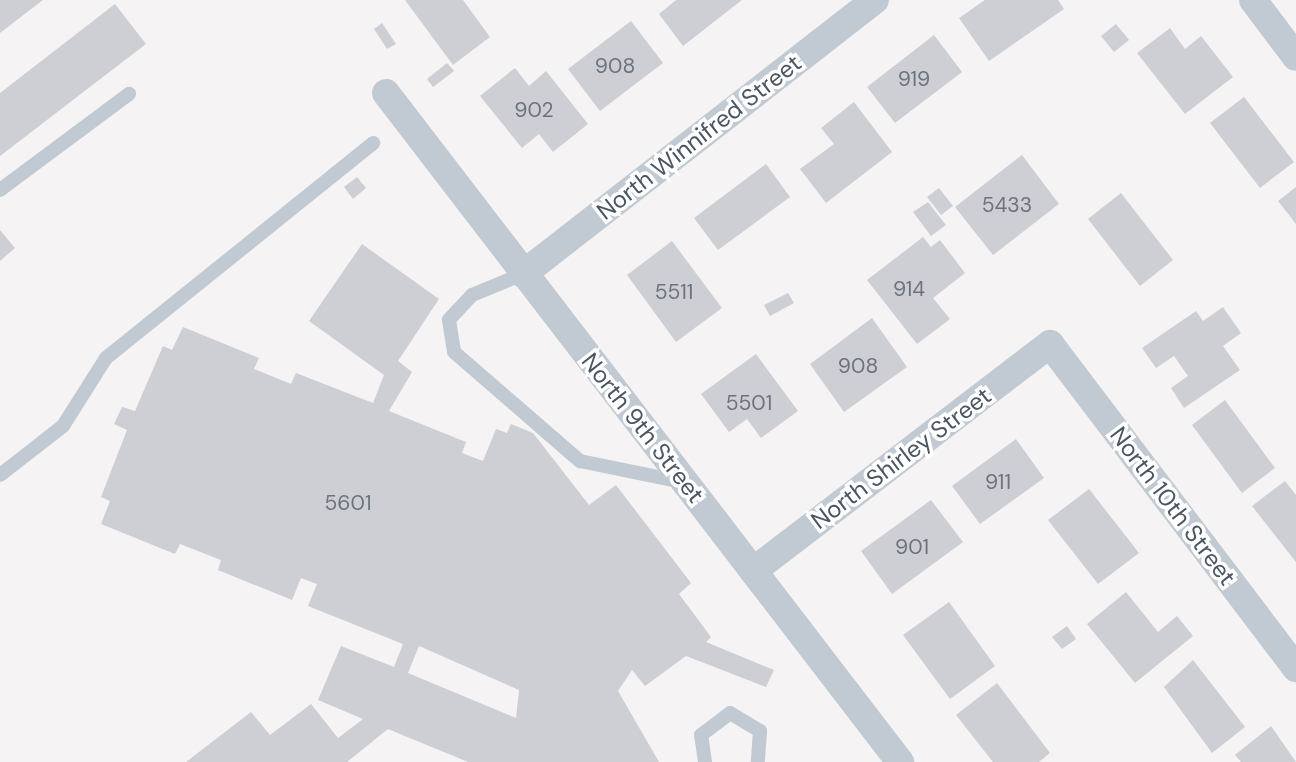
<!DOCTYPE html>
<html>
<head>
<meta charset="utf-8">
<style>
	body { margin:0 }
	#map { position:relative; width:1296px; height:762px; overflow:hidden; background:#f5f3f3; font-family:"DM Sans",sans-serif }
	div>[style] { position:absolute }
	.building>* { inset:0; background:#cdcfd5 }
	.service>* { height:14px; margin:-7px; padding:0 7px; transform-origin:7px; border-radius:7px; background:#c1cad2 }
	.minor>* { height:28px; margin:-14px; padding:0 14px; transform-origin:14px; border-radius:14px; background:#c1cad2 }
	span { translate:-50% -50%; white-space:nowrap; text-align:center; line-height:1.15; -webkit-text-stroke:7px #fff; paint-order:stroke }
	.number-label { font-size:21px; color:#6b747e }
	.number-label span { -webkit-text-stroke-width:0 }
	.street-label { font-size:24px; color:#4a5661 }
</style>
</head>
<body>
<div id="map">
	<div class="building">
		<i style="clip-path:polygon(0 0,43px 0,0 33px)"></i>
		<i style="clip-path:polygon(405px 0,463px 0,490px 37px,453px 65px)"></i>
		<i style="clip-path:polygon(676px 0,742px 0,683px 46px,659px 14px)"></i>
		<i style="clip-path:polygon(985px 0,1058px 0,1064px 9px,989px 61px,959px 18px)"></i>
		<i style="clip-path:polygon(115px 4px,146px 44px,0 156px,0 93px)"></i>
		<i style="clip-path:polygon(631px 21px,663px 63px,600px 111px,568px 69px)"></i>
		<i style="clip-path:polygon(382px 23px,396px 44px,387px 49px,374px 29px)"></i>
		<i style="clip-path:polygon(1116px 24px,1129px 40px,1114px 52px,1101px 36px)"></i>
		<i style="clip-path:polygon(1170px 28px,1185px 49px,1201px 36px,1233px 77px,1185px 114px,1137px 53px)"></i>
		<i style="clip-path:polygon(934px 35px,962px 72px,895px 123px,867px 87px)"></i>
		<i style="clip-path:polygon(447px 63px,454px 71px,433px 87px,427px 79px)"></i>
		<i style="clip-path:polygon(515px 68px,529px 86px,546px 71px,588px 124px,553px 152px,539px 134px,522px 148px,480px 96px)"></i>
		<i style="clip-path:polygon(1244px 97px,1294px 162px,1260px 188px,1210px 123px)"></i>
		<i style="clip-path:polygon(854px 102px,892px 152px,826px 203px,800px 169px,834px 144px,821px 128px)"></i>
		<i style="clip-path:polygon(1022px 155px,1059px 204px,993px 255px,955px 207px)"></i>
		<i style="clip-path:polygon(766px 164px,790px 197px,718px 250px,694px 218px)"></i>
		<i style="clip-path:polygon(357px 177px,366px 188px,353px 199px,344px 187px)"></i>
		<i style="clip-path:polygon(1296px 187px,1296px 224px,1278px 201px)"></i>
		<i style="clip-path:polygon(939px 188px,953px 206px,941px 215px,927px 197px)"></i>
		<i style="clip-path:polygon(1121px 193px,1173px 260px,1140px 286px,1088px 219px)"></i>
		<i style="clip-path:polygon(928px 202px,946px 225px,931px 236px,913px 212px)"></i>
		<i style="clip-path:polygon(0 230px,15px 248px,0 261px)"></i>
		<i style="clip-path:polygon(923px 237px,931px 247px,940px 240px,965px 273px,933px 298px,950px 319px,917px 344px,867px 280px)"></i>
		<i style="clip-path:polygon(672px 241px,722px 308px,676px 342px,627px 275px)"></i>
		<i style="clip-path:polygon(evenodd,362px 244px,439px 299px,398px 361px,412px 372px,389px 411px,466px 442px,462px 453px,483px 461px,496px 429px,507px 433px,511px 424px,533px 433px,589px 505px,616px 485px,691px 583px,679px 594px,711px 637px,706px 642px,774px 670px,766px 687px,686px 656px,645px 686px,632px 670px,618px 691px,659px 762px,468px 762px,388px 729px,347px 762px,186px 762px,251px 712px,270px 735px,311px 704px,338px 738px,363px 719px,318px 700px,341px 646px,394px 667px,403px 644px,308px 606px,317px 584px,301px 578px,292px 600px,218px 570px,221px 560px,180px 544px,175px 554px,101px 524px,110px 501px,101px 497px,127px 430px,114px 424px,122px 407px,135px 411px,163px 346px,172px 350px,183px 327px,259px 358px,254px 369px,291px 384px,296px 373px,373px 403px,384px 375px,309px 321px,362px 244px,419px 646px,519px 690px,516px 718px,408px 673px,419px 646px)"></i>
		<i style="clip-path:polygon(788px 293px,794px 303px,770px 316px,764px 305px)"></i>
		<i style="clip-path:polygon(1223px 307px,1241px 333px,1223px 346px,1240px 370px,1184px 408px,1171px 388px,1188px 376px,1174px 356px,1156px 368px,1142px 348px,1196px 311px,1203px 321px)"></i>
		<i style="clip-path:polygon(872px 318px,907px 367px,844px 412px,810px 364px)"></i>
		<i style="clip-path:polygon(756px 354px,798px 411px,761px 438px,747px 419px,729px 432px,701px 394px)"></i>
		<i style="clip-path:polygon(1225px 400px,1275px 468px,1242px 493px,1192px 425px)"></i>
		<i style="clip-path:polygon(1016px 439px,1044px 478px,980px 524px,952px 486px)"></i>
		<i style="clip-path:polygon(1285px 481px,1296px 495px,1296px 562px,1252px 506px)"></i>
		<i style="clip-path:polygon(1089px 489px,1139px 553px,1098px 584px,1048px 520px)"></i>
		<i style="clip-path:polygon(931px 500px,963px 542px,892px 594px,861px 551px)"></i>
		<i style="clip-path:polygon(1126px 592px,1158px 632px,1177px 616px,1193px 636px,1135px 683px,1087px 624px)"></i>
		<i style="clip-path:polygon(949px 602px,995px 666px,950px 699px,903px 635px)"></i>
		<i style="clip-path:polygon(1067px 626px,1076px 639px,1062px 649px,1052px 637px)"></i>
		<i style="clip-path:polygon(1193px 660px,1245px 727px,1212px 753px,1164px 687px)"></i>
		<i style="clip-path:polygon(997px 683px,1050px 753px,1039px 762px,993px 762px,956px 715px)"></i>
		<i style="clip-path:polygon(1271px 726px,1296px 762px,1241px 762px,1235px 755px)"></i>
	</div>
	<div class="service">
		<i style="left:0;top:190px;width:161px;rotate:-36.7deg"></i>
		<i style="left:523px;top:274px;width:55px;rotate:157.6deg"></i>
		<i style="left:472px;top:295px;width:34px;rotate:133deg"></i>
		<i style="left:449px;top:320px;width:32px;rotate:81deg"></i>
		<i style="left:454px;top:352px;width:167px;rotate:40.9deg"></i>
		<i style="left:580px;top:461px;width:104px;rotate:11.6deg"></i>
		<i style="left:0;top:475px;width:80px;rotate:-37.9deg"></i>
		<i style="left:63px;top:426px;width:80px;rotate:-57.7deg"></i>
		<i style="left:106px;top:358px;width:343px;rotate:-38.8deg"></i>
		<i style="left:705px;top:762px;width:27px;rotate:-98deg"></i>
		<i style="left:701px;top:735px;width:36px;rotate:-37deg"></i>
		<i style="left:730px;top:713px;width:35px;rotate:31deg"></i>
		<i style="left:760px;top:731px;width:31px;rotate:94deg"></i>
	</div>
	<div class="minor">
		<i style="left:1253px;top:0;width:71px;rotate:53deg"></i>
		<i style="left:386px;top:93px;width:844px;rotate:52.46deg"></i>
		<i style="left:523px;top:274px;width:446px;rotate:-37.9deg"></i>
		<i style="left:753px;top:571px;width:374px;rotate:-37.4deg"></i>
		<i style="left:1050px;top:344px;width:407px;rotate:52.8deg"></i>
	</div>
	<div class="number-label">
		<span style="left:615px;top:66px">908</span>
		<span style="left:914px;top:79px">919</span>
		<span style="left:534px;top:110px">902</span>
		<span style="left:1007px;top:205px">5433</span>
		<span style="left:909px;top:289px">914</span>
		<span style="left:674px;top:292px">5511</span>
		<span style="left:858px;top:366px">908</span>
		<span style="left:749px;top:403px">5501</span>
		<span style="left:998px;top:482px">911</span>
		<span style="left:348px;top:503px">5601</span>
		<span style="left:912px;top:547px">901</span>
	</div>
	<div class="street-label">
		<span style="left:699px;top:137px;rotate:-38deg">North Winnifred Street</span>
		<span style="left:643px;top:428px;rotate:52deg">North 9th Street</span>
		<span style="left:901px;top:458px;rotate:-37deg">North Shirley Street</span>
		<span style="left:1173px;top:506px;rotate:53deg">North 10th Street</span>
	</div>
</div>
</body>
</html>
